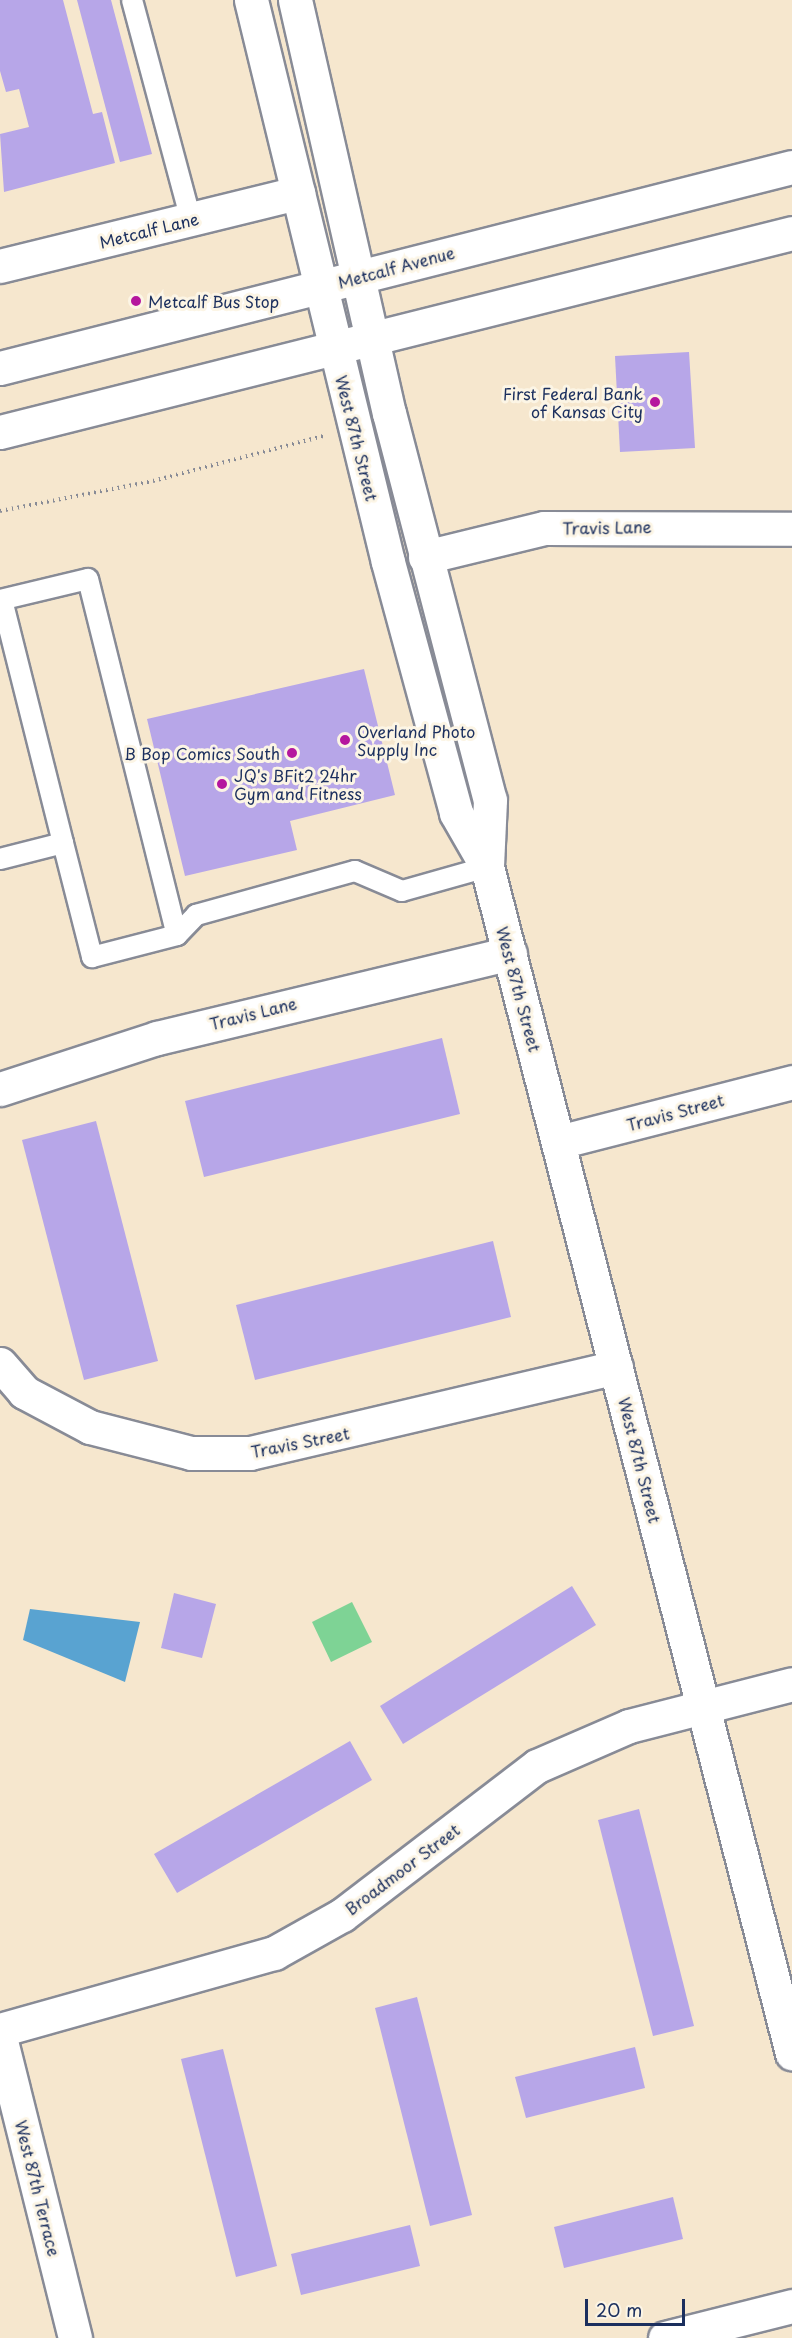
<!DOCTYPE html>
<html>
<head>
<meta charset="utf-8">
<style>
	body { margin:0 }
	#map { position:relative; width:792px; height:2338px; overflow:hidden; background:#f6e7ce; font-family:"Playpen Sans",sans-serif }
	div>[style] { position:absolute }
	.green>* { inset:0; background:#7ed395 }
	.water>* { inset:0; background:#59a3d1 }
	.building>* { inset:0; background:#b7a6e8 }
	.path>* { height:4px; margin-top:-2px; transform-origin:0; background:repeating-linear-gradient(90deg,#888b96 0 1.5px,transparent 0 6px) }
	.roads { filter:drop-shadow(2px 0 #888b96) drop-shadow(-2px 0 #888b96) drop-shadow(0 2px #888b96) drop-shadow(0 -2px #888b96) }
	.lane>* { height:20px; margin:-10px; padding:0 10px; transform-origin:10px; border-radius:10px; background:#fff }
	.street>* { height:33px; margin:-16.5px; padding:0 16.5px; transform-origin:16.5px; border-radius:16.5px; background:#fff }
	.secondary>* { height:33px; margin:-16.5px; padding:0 16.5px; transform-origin:16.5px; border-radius:16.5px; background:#fff }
	.primary>* { height:33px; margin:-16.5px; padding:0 16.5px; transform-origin:16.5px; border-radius:16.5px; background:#fff }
	.dots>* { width:16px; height:16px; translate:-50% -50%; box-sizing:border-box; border:3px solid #fcf5e5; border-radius:50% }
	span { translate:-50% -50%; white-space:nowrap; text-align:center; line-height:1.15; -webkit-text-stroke:6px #fcf5e5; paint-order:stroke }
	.street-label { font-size:16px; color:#1b2f5e }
	.poi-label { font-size:16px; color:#1b2f5e }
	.left { translate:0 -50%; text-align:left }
	.right { translate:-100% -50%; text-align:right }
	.scale { position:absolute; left:585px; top:2299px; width:100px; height:27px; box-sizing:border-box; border:3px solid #1b2f5e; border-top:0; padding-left:8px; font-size:18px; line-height:21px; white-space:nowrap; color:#1b2f5e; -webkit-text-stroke:4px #fcf5e5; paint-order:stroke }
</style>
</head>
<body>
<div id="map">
	<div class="green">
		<i style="clip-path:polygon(352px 1602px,372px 1642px,331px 1662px,312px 1622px)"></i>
	</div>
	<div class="water">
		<i style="clip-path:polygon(30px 1609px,140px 1622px,125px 1682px,23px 1640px)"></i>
	</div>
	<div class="building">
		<i style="clip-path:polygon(0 0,63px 0,93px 114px,102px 112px,115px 163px,4px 192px,0 134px,29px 127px,19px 89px,6px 92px,0 71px)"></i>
		<i style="clip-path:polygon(77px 0,111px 0,152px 154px,120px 162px)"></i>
		<i style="clip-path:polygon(689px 352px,695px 448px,620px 452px,615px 356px)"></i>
		<i style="clip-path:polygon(364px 669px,395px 795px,290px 821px,297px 850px,185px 876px,147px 719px)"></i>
		<i style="clip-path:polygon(442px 1038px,460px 1114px,204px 1177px,185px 1101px)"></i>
		<i style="clip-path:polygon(96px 1121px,158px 1361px,84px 1380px,22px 1140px)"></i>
		<i style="clip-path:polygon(493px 1241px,511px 1317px,255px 1380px,236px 1305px)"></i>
		<i style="clip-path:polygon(572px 1586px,596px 1625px,403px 1744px,380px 1706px)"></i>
		<i style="clip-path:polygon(174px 1593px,216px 1604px,202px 1658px,161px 1648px)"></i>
		<i style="clip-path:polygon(350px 1741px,372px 1780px,177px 1893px,154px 1854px)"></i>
		<i style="clip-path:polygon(639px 1809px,694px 2026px,653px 2036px,598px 1820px)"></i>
		<i style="clip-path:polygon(417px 1997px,472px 2215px,430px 2226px,375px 2008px)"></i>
		<i style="clip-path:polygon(635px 2047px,645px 2088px,526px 2118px,515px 2077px)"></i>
		<i style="clip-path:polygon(223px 2049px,277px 2266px,236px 2277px,181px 2059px)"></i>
		<i style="clip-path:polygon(673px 2197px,683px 2239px,564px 2268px,554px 2227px)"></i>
		<i style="clip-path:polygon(410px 2225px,420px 2266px,301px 2295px,291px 2254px)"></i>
	</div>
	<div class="path">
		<i style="left:0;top:511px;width:156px;rotate:-11.1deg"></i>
		<i style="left:153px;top:481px;width:176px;rotate:-14.8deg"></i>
	</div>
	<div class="roads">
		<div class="lane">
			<i style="left:132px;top:0;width:228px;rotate:75deg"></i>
			<i style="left:0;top:600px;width:90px;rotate:-13.4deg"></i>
			<i style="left:88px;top:579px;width:367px;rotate:76deg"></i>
			<i style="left:2px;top:600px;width:251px;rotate:75.9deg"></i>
			<i style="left:0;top:859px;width:65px;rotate:-14.3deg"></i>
			<i style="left:63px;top:843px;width:118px;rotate:75.7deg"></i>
			<i style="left:92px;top:957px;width:88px;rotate:-14.5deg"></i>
			<i style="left:177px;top:935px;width:28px;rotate:-46deg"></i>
			<i style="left:196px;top:915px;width:165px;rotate:-15.5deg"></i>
			<i style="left:355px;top:871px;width:51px;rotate:23.1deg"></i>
			<i style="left:402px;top:891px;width:88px;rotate:-15.8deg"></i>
		</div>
		<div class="street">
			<i style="left:0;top:266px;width:307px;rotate:-13.8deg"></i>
			<i style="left:425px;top:557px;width:122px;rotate:-13.7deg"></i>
			<i style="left:544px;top:528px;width:248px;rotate:0.2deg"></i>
			<i style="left:0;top:1089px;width:165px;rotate:-18deg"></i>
			<i style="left:157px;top:1038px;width:363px;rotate:-13.5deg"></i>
			<i style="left:559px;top:1142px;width:241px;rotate:-14.4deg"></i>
			<i style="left:0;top:1364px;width:37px;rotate:49deg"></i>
			<i style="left:24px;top:1392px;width:75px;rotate:27.9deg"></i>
			<i style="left:90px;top:1427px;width:104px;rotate:14.4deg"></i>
			<i style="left:191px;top:1453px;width:59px"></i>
			<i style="left:250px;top:1453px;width:376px;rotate:-13.2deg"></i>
			<i style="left:0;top:2030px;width:285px;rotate:-15.7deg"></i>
			<i style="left:274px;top:1953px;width:78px;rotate:-29.2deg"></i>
			<i style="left:342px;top:1915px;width:245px;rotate:-37.4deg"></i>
			<i style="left:537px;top:1766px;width:100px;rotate:-23.5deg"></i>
			<i style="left:629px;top:1726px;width:168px;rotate:-14.4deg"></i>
			<i style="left:0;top:2037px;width:310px;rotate:76deg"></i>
			<i style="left:665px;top:2338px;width:131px;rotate:-14.1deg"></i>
		</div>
		<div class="secondary">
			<i style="left:251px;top:0;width:578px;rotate:76.3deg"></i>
			<i style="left:388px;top:562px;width:260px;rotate:74.8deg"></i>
			<i style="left:456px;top:813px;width:62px;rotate:60.1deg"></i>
			<i style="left:487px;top:867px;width:1225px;rotate:75.58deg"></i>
			<i style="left:295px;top:0;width:424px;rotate:77.2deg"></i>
			<i style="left:389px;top:413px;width:400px;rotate:75.4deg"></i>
			<i style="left:490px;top:800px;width:67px;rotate:92.6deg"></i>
		</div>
		<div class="primary">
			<i style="left:0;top:368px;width:817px;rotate:-14.24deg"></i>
			<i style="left:0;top:432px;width:817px;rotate:-14.1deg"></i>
		</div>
	</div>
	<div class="dots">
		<i style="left:136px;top:301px;background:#b5179e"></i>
		<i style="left:655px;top:402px;background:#b5179e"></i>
		<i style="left:345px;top:740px;background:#b5179e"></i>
		<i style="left:292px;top:753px;background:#b5179e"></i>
		<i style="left:222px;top:784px;background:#b5179e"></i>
	</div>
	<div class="street-label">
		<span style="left:149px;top:230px;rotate:-14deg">Metcalf Lane</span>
		<span style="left:396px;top:267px;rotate:-15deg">Metcalf Avenue</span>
		<span style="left:357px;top:438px;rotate:76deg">West 87th Street</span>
		<span style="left:607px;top:527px;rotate:-1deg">Travis Lane</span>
		<span style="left:519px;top:989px;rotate:75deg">West 87th Street</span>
		<span style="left:253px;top:1013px;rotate:-14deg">Travis Lane</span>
		<span style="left:675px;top:1112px;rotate:-15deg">Travis Street</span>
		<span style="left:300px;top:1442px;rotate:-11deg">Travis Street</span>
		<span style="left:640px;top:1460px;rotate:76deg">West 87th Street</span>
		<span style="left:402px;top:1869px;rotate:-37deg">Broadmoor Street</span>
		<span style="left:38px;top:2188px;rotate:76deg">West 87th Terrace</span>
	</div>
	<div class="poi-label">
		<span class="left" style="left:148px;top:301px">Metcalf Bus Stop</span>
		<span class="right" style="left:643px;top:402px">First Federal Bank<br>of Kansas City</span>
		<span class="left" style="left:357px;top:740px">Overland Photo<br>Supply Inc</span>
		<span class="right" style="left:280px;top:753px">B Bop Comics South</span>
		<span class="left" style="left:234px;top:784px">JQ's BFit2 24hr<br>Gym and Fitness</span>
	</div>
	<div class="scale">20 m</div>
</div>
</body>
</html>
